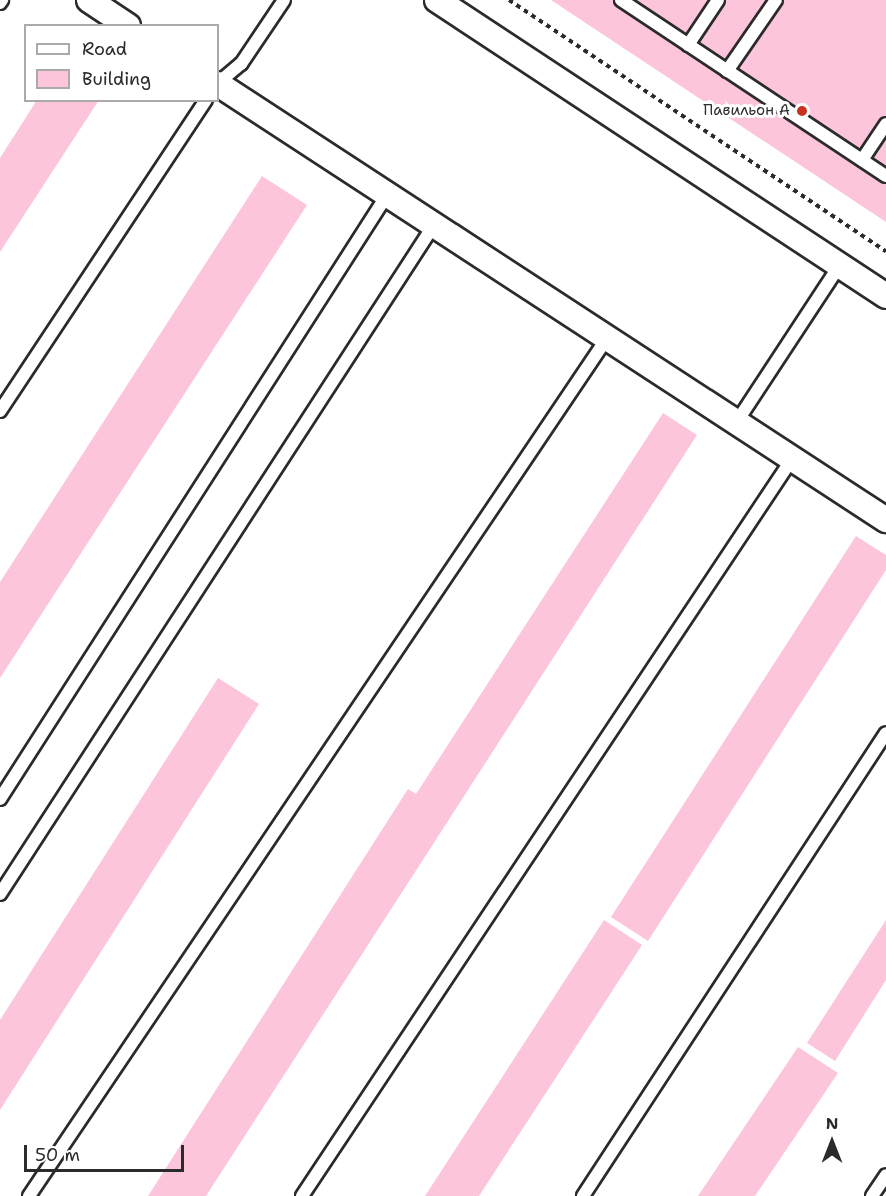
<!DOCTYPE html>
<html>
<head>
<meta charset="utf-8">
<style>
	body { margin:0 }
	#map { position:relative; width:886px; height:1196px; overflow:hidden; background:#fff; font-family:"Shantell Sans",sans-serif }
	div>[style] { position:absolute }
	.building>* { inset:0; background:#fdc5dc }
	.path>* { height:4px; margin-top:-2px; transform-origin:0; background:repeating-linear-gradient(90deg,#2b2b2b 0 4.5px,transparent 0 9px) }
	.roads { filter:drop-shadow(2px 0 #2b2b2b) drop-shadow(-2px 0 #2b2b2b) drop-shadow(0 2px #2b2b2b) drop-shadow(0 -2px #2b2b2b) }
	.service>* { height:12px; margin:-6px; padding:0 6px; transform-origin:6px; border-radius:6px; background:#fff }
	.minor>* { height:24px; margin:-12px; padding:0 12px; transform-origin:12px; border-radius:12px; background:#fff }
	.dots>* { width:16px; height:16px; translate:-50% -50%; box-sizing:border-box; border:3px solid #fff; border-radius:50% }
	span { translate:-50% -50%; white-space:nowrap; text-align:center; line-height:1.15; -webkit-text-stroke:6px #fff; paint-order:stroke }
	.poi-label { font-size:15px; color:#2b2b2b }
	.right { translate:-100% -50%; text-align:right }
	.legend { position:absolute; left:24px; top:24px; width:195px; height:78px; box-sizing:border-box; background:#fff; border:2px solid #aaa; margin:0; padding:8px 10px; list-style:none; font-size:18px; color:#2b2b2b }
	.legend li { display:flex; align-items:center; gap:12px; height:30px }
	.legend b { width:30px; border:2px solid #aaa }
	.north { position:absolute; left:802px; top:1112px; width:60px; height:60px; -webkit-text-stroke:4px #fff; paint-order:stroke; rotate:0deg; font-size:16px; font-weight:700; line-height:24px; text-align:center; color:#2b2b2b }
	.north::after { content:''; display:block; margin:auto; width:21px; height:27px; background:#2b2b2b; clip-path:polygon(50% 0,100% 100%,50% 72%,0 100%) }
	.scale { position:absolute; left:24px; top:1145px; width:160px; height:27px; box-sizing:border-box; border:3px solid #2b2b2b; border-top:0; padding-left:8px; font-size:18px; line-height:21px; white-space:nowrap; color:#2b2b2b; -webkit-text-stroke:4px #fff; paint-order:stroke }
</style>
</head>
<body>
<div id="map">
	<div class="building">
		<i style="clip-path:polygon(551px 0,886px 0,886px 222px)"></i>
		<i style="clip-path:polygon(37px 100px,99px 100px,0 252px,0 158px)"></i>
		<i style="clip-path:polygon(262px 176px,307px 205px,0 678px,0 582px)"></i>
		<i style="clip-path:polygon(663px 413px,697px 435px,206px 1196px,148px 1196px,408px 789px,416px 794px)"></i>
		<i style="clip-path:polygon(856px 536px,886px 555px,886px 570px,648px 941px,611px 917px)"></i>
		<i style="clip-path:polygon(218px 678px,259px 704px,0 1110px,0 1020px)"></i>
		<i style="clip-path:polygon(604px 920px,642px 945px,479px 1196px,425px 1196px)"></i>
		<i style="clip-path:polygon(886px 920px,886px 980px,835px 1061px,807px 1043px)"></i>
		<i style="clip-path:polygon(798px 1047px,838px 1073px,755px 1196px,698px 1196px)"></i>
	</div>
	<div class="path">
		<i style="left:509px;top:0;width:453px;rotate:33.7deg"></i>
	</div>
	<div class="roads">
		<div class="service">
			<i style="left:621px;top:0;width:318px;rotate:33.6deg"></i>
			<i style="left:0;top:3px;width:4px;rotate:-56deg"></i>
			<i style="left:688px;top:45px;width:54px;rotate:-56.3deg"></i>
			<i style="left:727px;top:71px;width:86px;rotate:-55.4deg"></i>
			<i style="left:218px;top:83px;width:30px;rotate:-40deg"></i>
			<i style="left:241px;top:64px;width:77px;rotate:-56.1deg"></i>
			<i style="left:862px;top:160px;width:43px;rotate:-56.3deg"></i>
			<i style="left:0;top:411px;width:373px;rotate:-56.5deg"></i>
			<i style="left:736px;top:423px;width:188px;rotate:-56.7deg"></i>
			<i style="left:0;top:799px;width:717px;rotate:-57.35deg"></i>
			<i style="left:0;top:894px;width:797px;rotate:-57.03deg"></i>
			<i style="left:29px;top:1196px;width:1035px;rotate:-56.03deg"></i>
			<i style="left:302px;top:1196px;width:885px;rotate:-56.38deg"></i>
			<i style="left:583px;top:1196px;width:553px;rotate:-56.8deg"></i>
			<i style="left:872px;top:1196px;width:25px;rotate:-56deg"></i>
		</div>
		<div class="minor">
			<i style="left:89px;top:0;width:47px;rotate:33.7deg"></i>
			<i style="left:437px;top:0;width:538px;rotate:33.39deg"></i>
			<i style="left:218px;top:84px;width:798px;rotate:33.13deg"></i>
		</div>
	</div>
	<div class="dots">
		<i style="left:802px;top:111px;background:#c8321e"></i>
	</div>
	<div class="poi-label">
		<span class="right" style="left:790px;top:111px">Павильон А</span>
	</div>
	<ul class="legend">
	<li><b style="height:8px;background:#fff"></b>Road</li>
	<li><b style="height:16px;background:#fdc5dc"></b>Building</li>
	</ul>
	<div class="north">N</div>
	<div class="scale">50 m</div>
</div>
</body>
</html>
